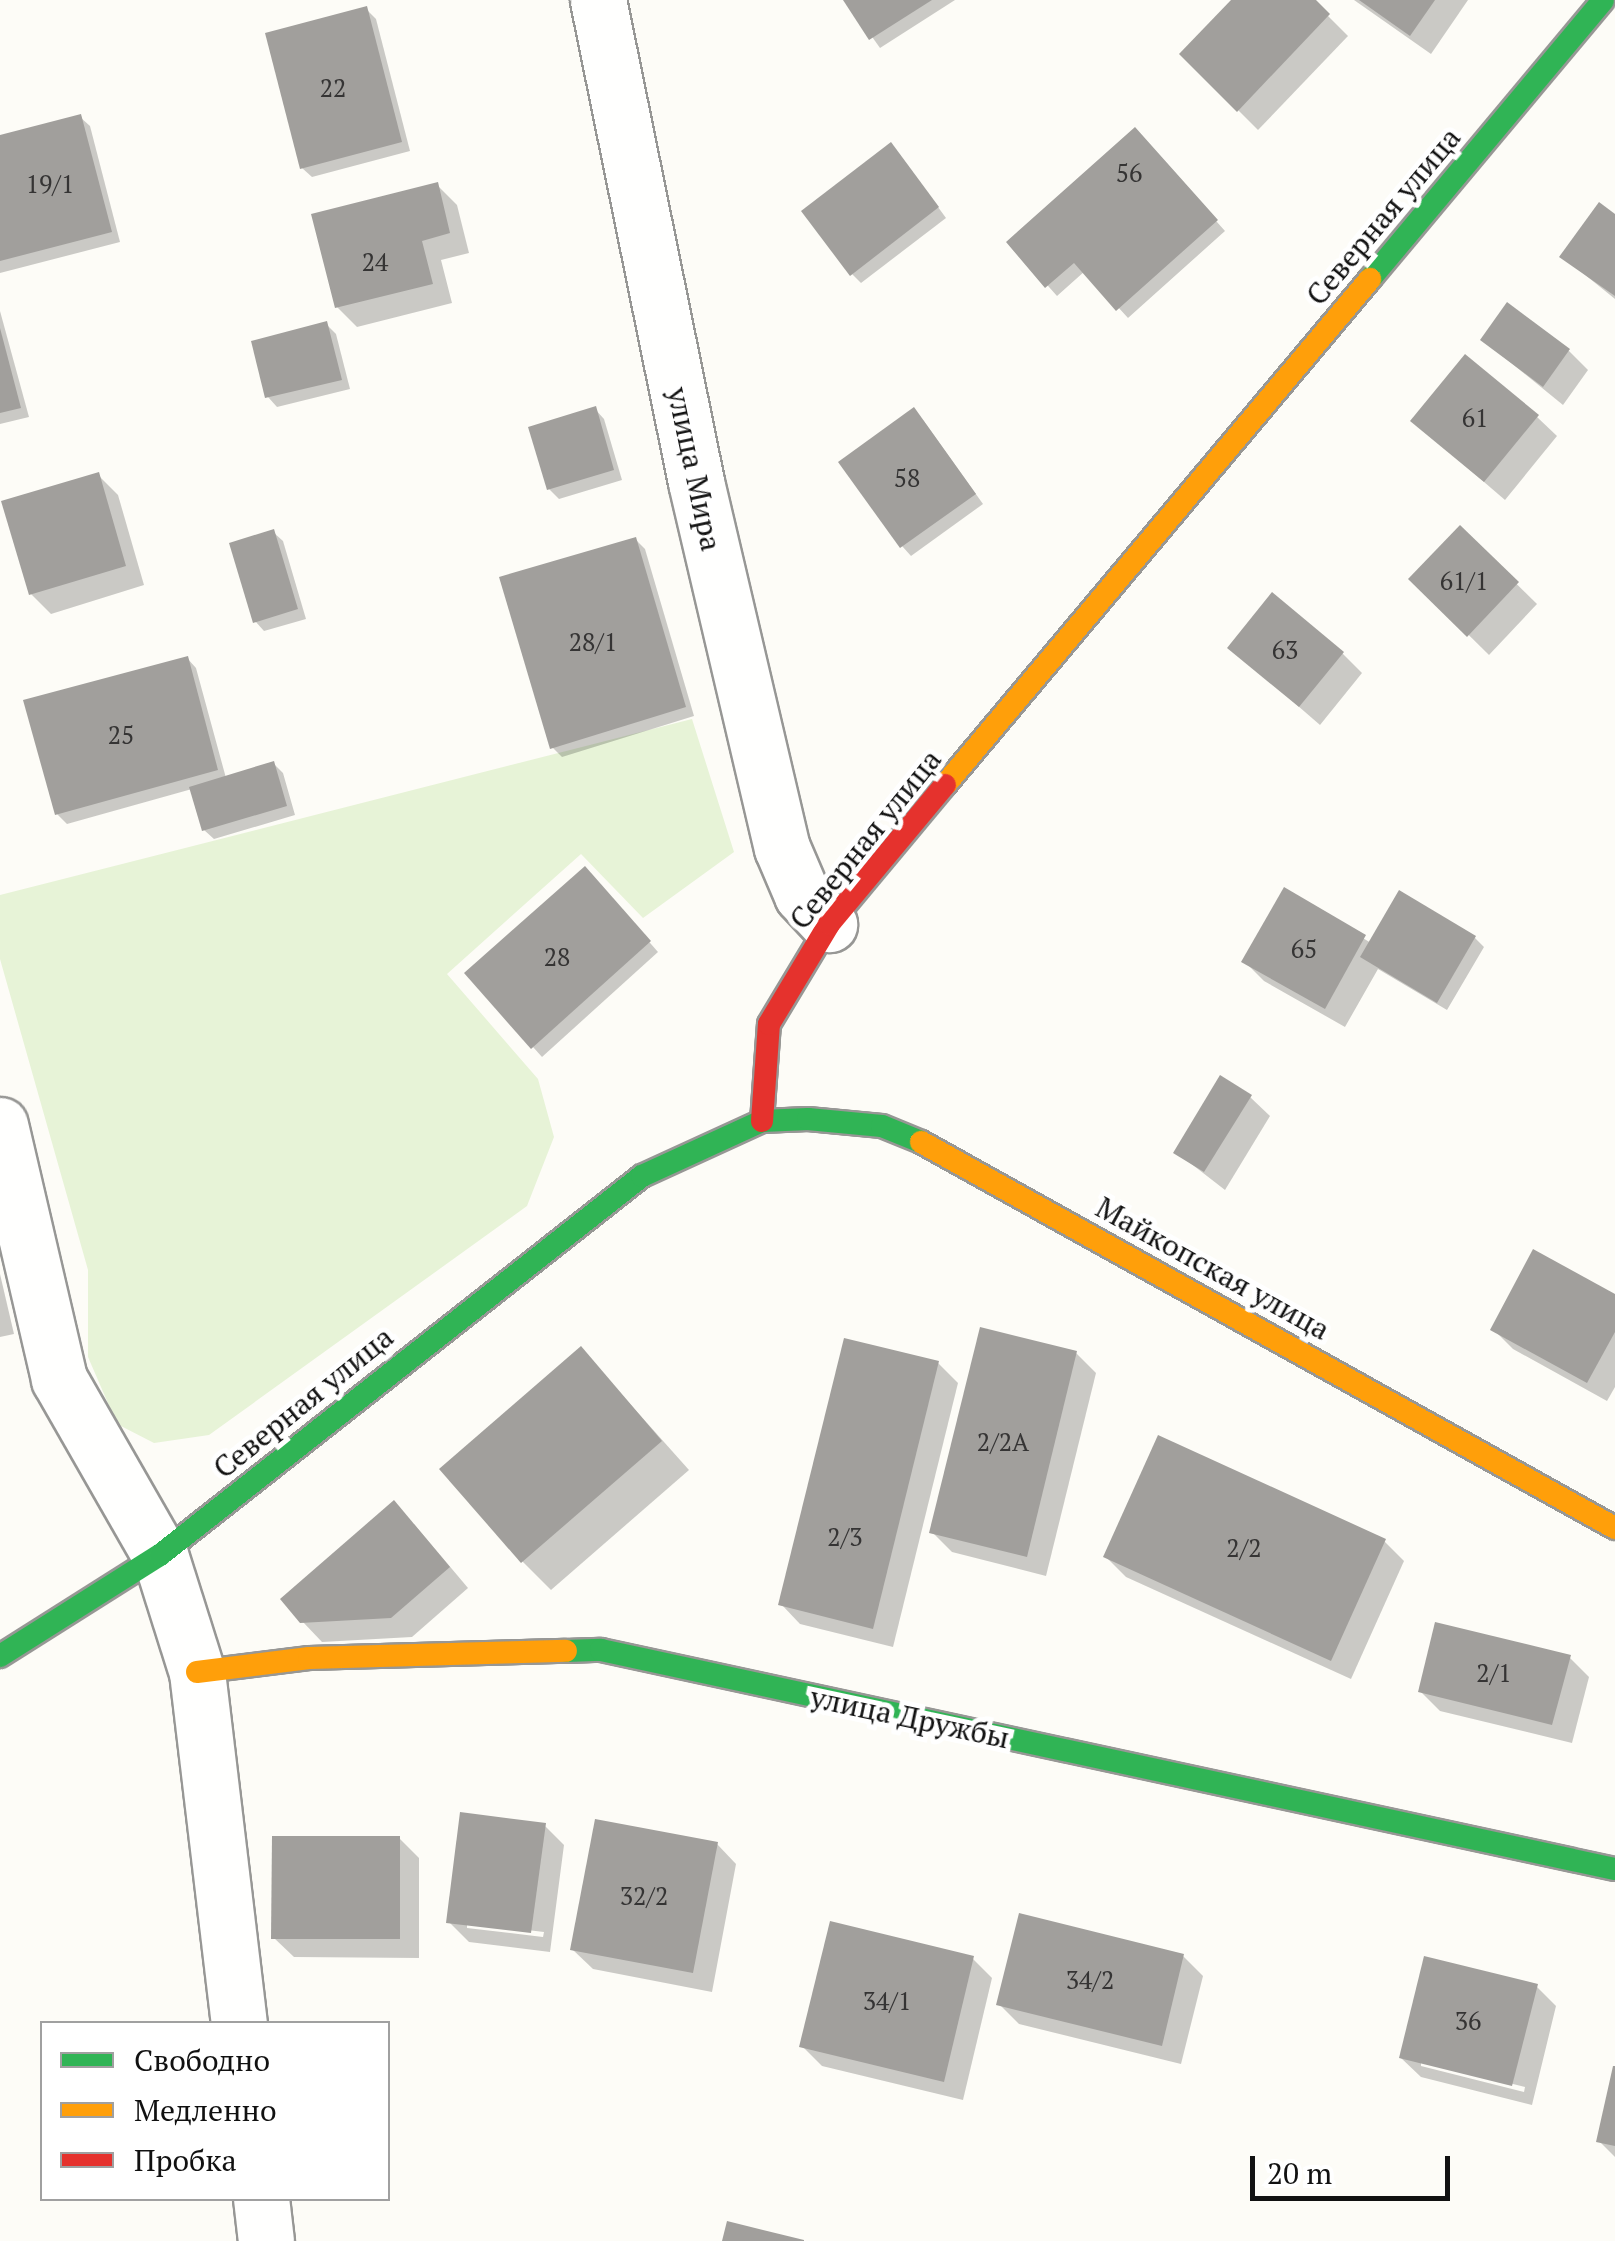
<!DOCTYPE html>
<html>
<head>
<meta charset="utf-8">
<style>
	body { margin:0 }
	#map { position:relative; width:1615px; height:2241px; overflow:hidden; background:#fdfcf7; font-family:"PT Serif",serif }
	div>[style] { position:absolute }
	.green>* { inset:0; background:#e7f3d7 }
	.shadow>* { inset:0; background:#0003 }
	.building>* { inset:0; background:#a19f9c }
	.roads { filter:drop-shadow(2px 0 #979795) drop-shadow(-2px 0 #979795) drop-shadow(0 2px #979795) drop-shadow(0 -2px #979795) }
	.street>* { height:55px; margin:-27.5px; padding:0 27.5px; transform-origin:27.5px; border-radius:27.5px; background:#fffffe }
	.fast>* { height:22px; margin:-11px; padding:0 11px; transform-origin:11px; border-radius:11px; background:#30b455 }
	.slow>* { height:22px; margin:-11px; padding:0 11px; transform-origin:11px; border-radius:11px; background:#ff9f0a }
	.jam>* { height:22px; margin:-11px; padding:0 11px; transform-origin:11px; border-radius:11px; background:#e5322d }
	span { translate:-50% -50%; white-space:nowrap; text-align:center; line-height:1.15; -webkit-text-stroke:10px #fff; paint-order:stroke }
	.number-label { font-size:25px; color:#353434 }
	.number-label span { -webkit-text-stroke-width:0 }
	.street-label { font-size:30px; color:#111 }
	.legend { position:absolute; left:40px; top:2021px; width:350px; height:180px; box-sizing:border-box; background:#fff; border:2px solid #a0a0a0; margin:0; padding:12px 18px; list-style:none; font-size:30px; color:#111 }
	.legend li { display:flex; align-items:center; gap:20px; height:50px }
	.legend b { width:50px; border:2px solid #a0a0a0 }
	.scale { position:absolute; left:1250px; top:2156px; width:200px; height:45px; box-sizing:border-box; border:5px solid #111; border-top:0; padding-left:12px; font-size:30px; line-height:35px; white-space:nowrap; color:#111; -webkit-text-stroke:8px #fff; paint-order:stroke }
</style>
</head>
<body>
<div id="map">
	<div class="green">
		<i style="clip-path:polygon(692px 719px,734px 852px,643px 918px,581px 854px,447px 974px,538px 1079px,554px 1137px,527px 1206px,209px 1435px,154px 1443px,117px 1424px,88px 1357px,88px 1270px,0 959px,0 895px)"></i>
	</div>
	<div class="shadow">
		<i style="clip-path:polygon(846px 0,955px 0,880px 48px)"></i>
		<i style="clip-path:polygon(1234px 0,1312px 0,1348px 36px,1258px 130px,1182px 54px)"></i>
		<i style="clip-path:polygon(1354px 0,1468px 0,1431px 54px)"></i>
		<i style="clip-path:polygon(366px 9px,376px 19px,410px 151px,312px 177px,302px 168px)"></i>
		<i style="clip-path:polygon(80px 117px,90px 126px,120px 242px,0 273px,0 138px)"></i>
		<i style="clip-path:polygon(1144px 140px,1225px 231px,1128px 318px,1085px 271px,1057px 296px,1009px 242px)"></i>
		<i style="clip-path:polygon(900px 155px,946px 218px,861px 283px,852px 274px)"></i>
		<i style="clip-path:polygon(437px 185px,457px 205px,469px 253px,441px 260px,452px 303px,357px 327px,337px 307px)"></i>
		<i style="clip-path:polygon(1615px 217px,1615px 299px,1563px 257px)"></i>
		<i style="clip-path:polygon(0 311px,29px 417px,0 424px)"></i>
		<i style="clip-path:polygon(326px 324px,336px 334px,350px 389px,277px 407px,268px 397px)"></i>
		<i style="clip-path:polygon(1483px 340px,1569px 351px,1588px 370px,1563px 405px)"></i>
		<i style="clip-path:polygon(595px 409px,604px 419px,622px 480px,559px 499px,549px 489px)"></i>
		<i style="clip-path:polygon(1537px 417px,1557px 436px,1505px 500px,1413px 421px)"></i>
		<i style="clip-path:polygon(923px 420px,983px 504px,911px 556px,902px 546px)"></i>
		<i style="clip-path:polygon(98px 475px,118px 495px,144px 585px,51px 614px,31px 594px)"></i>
		<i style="clip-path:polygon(1460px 528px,1537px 604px,1489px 655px,1412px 579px)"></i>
		<i style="clip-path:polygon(273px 532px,283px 541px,306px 619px,264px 631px,255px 621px)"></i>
		<i style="clip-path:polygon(636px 540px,645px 549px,694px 716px,562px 757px,552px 747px)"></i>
		<i style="clip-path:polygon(1231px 648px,1342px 653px,1362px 673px,1320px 725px)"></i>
		<i style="clip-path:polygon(187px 658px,196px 668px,226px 778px,274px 764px,283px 773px,295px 815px,214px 839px,204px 830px,192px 789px,67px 824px,57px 814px)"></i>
		<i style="clip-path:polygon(594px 879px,658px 952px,542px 1057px,533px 1047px)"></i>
		<i style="clip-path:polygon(1284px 890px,1371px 943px,1475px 938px,1484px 947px,1447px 1010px,1378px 969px,1345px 1027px,1264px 981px,1244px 961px)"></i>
		<i style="clip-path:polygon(1250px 1097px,1270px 1116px,1225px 1190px,1176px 1152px)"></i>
		<i style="clip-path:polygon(0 1274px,14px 1334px,0 1337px)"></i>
		<i style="clip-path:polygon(1615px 1297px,1615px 1387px,1607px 1401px,1513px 1349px,1493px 1329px)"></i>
		<i style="clip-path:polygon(581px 1349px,689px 1470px,551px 1590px,522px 1561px)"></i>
		<i style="clip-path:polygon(1076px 1353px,1096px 1373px,1046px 1576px,952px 1552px,932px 1532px)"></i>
		<i style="clip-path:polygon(938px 1363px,958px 1383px,893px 1647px,800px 1624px,781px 1604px)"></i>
		<i style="clip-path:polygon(414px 1524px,468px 1588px,412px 1637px,322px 1642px,302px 1621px)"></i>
		<i style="clip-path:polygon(1384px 1541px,1404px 1561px,1351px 1679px,1126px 1577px,1106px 1557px)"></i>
		<i style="clip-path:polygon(1569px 1657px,1589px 1677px,1572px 1743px,1440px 1711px,1420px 1691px)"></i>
		<i style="clip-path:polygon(evenodd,545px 1826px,564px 1845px,550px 1952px,469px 1942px,449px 1922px,545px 1826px,467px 1923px,544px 1932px,543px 1937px,467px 1928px,467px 1923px)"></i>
		<i style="clip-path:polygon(399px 1838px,419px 1858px,419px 1958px,294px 1957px,274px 1938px)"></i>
		<i style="clip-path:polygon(717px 1844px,736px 1864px,712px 1992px,593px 1969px,573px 1950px)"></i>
		<i style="clip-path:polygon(1183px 1956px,1203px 1976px,1181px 2064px,1019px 2024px,999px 2004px)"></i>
		<i style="clip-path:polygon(972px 1958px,992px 1978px,963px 2100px,822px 2066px,802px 2046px)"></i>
		<i style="clip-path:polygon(evenodd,1536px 1986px,1556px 2006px,1532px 2105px,1421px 2077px,1401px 2058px,1536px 1986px,1421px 2061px,1525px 2087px,1524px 2092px,1421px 2066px,1421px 2061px)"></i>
		<i style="clip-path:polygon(1615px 2071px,1615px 2157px,1599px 2141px)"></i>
	</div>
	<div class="building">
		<i style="clip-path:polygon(843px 0,932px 0,869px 40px)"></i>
		<i style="clip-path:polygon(1231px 0,1316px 0,1330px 14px,1237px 112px,1179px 54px)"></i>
		<i style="clip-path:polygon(1359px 0,1435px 0,1410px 36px)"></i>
		<i style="clip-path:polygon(367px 6px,402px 142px,300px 169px,265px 33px)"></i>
		<i style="clip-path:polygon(81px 114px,112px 232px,0 261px,0 135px)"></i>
		<i style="clip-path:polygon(1135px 127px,1218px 220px,1116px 311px,1074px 263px,1045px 288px,1006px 242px)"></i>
		<i style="clip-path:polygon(891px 142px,939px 207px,850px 276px,801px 211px)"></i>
		<i style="clip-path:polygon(438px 182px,450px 233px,422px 241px,433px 284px,335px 308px,311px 214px)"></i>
		<i style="clip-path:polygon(1599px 202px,1615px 214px,1615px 296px,1559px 257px)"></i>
		<i style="clip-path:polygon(1507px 302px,1570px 349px,1543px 387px,1480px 340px)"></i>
		<i style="clip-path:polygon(327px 321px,342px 380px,265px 398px,251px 341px)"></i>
		<i style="clip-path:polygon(0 328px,21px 408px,0 413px)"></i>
		<i style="clip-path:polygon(1465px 354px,1539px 415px,1484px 482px,1410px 421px)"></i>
		<i style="clip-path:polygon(596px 406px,614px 470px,547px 490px,528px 427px)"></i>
		<i style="clip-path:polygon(914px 407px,976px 494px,900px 548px,838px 462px)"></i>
		<i style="clip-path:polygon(99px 472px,126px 566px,29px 595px,1px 501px)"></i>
		<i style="clip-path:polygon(1460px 525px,1519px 582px,1467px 637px,1408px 579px)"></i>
		<i style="clip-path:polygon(274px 529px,298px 609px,253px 623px,229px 543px)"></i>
		<i style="clip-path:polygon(636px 537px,686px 707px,550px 749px,499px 577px)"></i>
		<i style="clip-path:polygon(1272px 592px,1344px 652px,1299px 707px,1227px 648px)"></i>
		<i style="clip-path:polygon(188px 656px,218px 770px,55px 815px,23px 700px)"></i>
		<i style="clip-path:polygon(274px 761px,287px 806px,202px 831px,189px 787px)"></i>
		<i style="clip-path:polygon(585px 866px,651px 941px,531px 1049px,464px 973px)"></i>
		<i style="clip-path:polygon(1284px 887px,1366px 935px,1325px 1009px,1241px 962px)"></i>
		<i style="clip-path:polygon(1399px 890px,1476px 936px,1437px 1003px,1360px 957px)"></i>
		<i style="clip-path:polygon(1220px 1075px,1252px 1095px,1204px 1172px,1173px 1153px)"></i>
		<i style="clip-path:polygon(1533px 1249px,1615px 1294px,1615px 1332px,1587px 1383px,1490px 1330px)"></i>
		<i style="clip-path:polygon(980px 1327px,1077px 1351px,1027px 1557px,929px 1533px)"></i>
		<i style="clip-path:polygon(844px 1338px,939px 1361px,873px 1629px,778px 1605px)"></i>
		<i style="clip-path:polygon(581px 1346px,662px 1441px,521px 1563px,439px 1469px)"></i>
		<i style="clip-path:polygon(1158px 1435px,1386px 1539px,1331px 1661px,1103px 1557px)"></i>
		<i style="clip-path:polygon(394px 1500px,450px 1567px,391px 1618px,300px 1623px,280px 1599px)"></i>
		<i style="clip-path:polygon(1435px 1622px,1571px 1655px,1552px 1725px,1418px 1692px)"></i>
		<i style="clip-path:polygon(460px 1812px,546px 1823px,531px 1933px,446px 1923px)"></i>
		<i style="clip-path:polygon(595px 1819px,718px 1842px,693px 1973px,570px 1950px)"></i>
		<i style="clip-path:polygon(272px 1836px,400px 1836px,400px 1939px,271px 1939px)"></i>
		<i style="clip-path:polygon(1019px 1913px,1184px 1954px,1162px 2046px,996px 2005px)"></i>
		<i style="clip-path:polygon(830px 1921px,974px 1956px,944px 2082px,799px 2047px)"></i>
		<i style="clip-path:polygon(1424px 1956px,1538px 1984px,1512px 2086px,1399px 2058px)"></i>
		<i style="clip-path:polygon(1613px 2066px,1615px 2066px,1615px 2146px,1596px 2142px)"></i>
		<i style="clip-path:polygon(727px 2221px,804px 2240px,804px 2241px,722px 2241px)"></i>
	</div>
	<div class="roads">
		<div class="street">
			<i style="left:598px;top:0;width:492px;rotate:78.5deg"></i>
			<i style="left:696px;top:482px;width:376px;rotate:76.8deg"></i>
			<i style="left:782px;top:848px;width:51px;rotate:66.9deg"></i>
			<i style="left:802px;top:895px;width:40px;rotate:47deg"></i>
			<i style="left:0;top:1125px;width:261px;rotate:76.9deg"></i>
			<i style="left:59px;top:1379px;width:203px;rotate:60.2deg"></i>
			<i style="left:160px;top:1555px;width:123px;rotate:72.5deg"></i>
			<i style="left:197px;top:1672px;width:354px;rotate:83.2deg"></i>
			<i style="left:261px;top:2198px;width:43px;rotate:83.4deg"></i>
		</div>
		<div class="fast">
			<i style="left:1370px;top:279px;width:363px;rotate:-50.1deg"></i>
			<i style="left:566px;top:1651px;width:35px;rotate:-2deg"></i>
			<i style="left:601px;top:1650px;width:1037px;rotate:12.19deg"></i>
			<i style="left:0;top:1656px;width:189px;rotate:-32.3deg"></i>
			<i style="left:160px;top:1555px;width:613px;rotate:-38.18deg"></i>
			<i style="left:642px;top:1176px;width:132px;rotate:-24.6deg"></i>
			<i style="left:762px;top:1121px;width:46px;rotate:-2.5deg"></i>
			<i style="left:808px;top:1119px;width:74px;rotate:5.4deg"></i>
			<i style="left:882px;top:1126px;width:42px;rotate:22.3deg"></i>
		</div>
		<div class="slow">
			<i style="left:945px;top:785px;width:661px;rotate:-49.97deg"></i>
			<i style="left:921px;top:1142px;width:794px;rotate:29.08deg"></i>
			<i style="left:197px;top:1672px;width:113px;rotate:-7.1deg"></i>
			<i style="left:309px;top:1658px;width:257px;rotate:-1.6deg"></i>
		</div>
		<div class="jam">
			<i style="left:762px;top:1121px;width:97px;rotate:-85.9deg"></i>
			<i style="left:769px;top:1024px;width:117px;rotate:-59deg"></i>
			<i style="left:829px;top:924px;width:181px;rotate:-50.2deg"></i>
		</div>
	</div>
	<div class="number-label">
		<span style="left:333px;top:88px">22</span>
		<span style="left:1129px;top:173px">56</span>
		<span style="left:50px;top:184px">19/1</span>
		<span style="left:375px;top:262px">24</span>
		<span style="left:1475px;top:418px">61</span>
		<span style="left:907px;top:478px">58</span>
		<span style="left:1464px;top:581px">61/1</span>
		<span style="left:593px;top:642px">28/1</span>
		<span style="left:1285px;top:650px">63</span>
		<span style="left:121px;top:735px">25</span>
		<span style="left:1304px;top:949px">65</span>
		<span style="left:557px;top:957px">28</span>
		<span style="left:1003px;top:1442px">2/2А</span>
		<span style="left:845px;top:1537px">2/3</span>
		<span style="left:1244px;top:1548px">2/2</span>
		<span style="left:1494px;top:1673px">2/1</span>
		<span style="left:644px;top:1896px">32/2</span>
		<span style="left:1090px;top:1980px">34/2</span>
		<span style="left:887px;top:2001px">34/1</span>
		<span style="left:1468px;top:2021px">36</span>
	</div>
	<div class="street-label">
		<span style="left:1383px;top:216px;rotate:-50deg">Северная улица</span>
		<span style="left:695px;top:469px;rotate:78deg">улица Мира</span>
		<span style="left:865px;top:839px;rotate:-51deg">Северная улица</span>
		<span style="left:1213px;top:1268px;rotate:29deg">Майкопская улица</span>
		<span style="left:303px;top:1402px;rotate:-39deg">Северная улица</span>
		<span style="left:910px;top:1717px;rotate:12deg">улица Дружбы</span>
	</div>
	<ul class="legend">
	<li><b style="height:12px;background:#30b455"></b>Свободно</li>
	<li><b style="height:12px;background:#ff9f0a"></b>Медленно</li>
	<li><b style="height:12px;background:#e5322d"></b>Пробка</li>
	</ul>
	<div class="scale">20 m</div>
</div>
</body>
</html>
